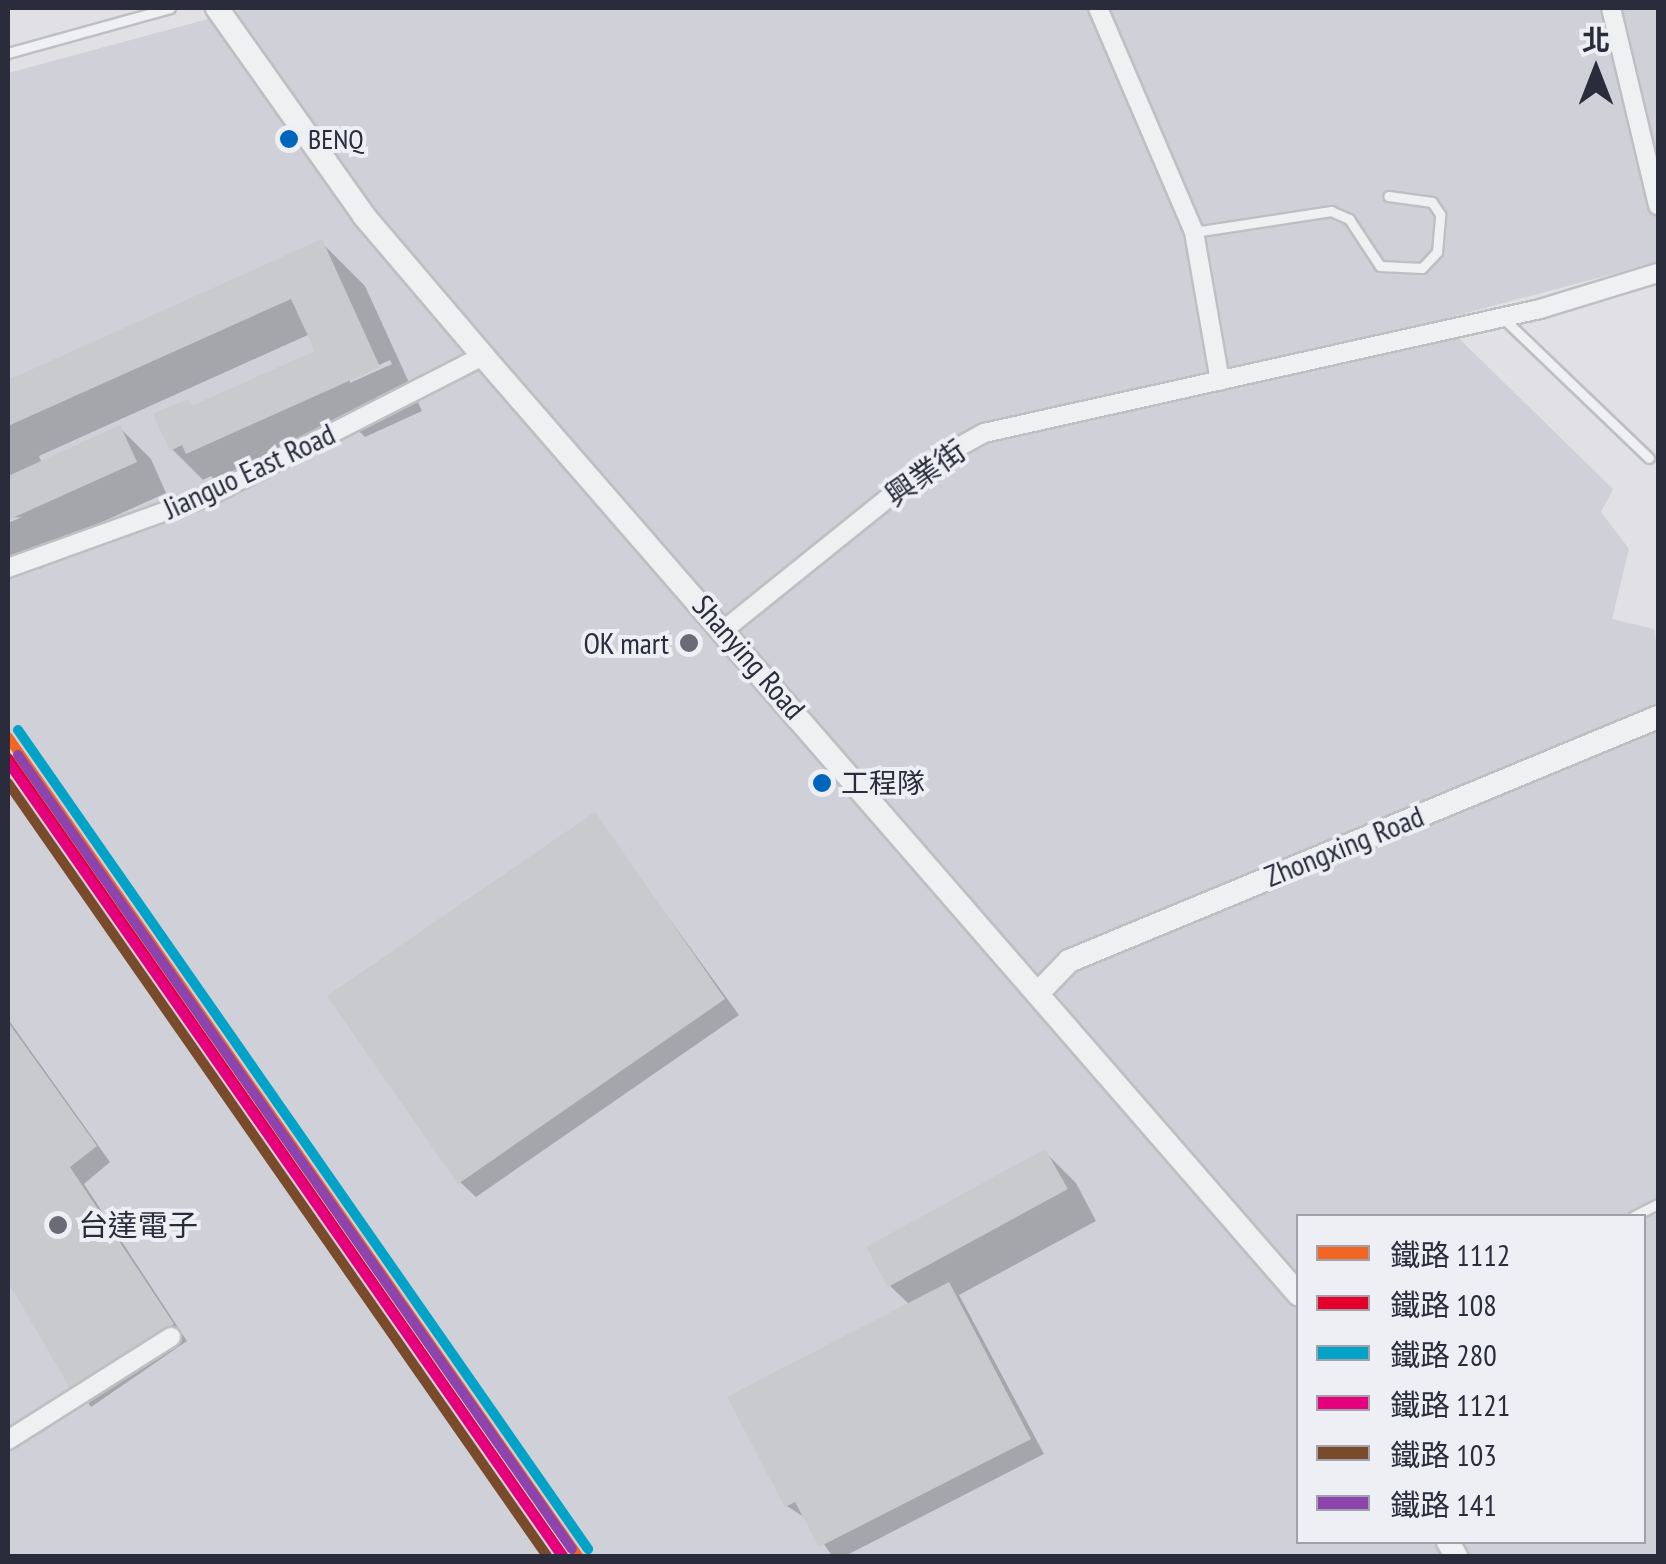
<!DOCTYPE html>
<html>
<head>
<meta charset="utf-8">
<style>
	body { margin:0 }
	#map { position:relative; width:1666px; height:1564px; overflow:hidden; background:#e1e1e5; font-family:"PT Sans Narrow","Noto Sans TC",sans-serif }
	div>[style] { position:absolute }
	.built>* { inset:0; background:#cfd0d8 }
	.shadow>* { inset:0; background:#0003 }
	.building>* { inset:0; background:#c9cacd }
	.roads { filter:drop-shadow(2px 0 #bfbfc3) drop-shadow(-2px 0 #bfbfc3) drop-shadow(0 2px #bfbfc3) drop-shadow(0 -2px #bfbfc3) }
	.service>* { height:9px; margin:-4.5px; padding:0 4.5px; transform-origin:4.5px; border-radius:4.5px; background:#eff0f2 }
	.minor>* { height:18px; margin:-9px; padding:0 9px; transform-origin:9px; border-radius:9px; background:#eff0f2 }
	.tertiary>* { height:22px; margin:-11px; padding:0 11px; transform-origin:11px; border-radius:11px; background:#eff0f2 }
	.rail-1>* { height:10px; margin:-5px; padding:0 5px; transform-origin:5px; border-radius:5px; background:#f26522 }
	.rail-2>* { height:10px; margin:-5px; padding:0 5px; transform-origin:5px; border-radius:5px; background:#e4002b }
	.rail-3>* { height:10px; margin:-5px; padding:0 5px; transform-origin:5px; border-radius:5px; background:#02a3c7 }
	.rail-4>* { height:10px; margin:-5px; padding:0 5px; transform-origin:5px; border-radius:5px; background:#e5007d }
	.rail-5>* { height:10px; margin:-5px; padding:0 5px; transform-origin:5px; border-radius:5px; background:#7a4b2a }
	.rail-6>* { height:10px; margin:-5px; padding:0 5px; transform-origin:5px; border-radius:5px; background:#8e44ad }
	.dots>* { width:28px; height:28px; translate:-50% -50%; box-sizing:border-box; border:5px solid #eeeff4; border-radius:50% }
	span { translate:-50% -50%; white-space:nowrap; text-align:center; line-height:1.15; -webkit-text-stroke:8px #eeeff4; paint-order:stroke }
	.bus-label { font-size:28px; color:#2a2c3c }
	.left { translate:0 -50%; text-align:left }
	.street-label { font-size:30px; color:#2a2c3c }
	.poi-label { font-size:30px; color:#2a2c3c }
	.right { translate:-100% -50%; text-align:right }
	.frame { position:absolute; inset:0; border:10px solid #2a2c3c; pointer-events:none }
	.legend { position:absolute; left:1296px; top:1214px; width:350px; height:330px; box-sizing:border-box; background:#eeeff4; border:2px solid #a0a1aa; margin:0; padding:12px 18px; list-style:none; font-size:30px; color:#2a2c3c }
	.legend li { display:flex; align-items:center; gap:20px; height:50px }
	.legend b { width:50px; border:2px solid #a0a1aa }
	.north { position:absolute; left:1546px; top:20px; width:100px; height:100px; -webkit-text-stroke:8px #eeeff4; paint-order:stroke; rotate:0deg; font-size:28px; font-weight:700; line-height:40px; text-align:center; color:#2a2c3c }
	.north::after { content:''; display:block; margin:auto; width:35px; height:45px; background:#2a2c3c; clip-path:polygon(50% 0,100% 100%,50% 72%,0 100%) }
</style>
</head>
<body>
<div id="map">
	<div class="built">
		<i style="clip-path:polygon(evenodd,249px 8px,1658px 8px,1658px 262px,1440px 320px,1613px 489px,1601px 512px,1629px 549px,1612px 619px,1654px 629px,1658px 657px,1658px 1556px,8px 1556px,8px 73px,249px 8px,1298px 1216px,1644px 1216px,1644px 1542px,1298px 1542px,1298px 1216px)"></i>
	</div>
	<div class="shadow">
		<i style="clip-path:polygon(evenodd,321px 242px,365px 286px,422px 411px,365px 437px,352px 424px,219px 484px,211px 476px,203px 480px,172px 449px,187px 402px,193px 408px,318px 352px,310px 334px,39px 456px,42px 463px,120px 428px,151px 459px,166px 493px,69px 537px,76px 553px,39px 569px,24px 555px,8px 562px,8px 523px,22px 517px,8px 518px,8px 383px,321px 242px,390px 360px,392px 364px,350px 383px,350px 378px,390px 360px)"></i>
		<i style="clip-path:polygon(594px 815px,739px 1015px,476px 1197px,460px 1182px)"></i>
		<i style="clip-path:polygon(8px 1019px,110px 1162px,84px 1184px,187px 1341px,91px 1407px,8px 1277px)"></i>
		<i style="clip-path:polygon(1045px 1152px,1076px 1183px,1096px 1221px,959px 1295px,1044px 1454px,845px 1556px,832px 1556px,807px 1519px,787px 1506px,910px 1305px,890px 1286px)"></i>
	</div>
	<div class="building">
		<i style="clip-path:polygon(322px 239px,380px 367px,186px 454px,182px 445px,170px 451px,153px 414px,188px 399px,191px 406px,315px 351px,291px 299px,8px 426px,8px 380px)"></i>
		<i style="clip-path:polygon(120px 425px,137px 462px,8px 520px,8px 476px)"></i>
		<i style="clip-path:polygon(595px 812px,725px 999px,458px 1184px,327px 996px)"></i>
		<i style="clip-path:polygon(8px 1022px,97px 1146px,70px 1167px,174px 1324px,73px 1393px,8px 1282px)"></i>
		<i style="clip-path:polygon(1045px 1149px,1068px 1189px,888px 1287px,866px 1247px)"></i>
		<i style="clip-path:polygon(949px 1282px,1031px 1439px,819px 1547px,795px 1502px,785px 1507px,727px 1397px)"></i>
	</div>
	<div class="roads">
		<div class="service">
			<i style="left:8px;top:53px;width:168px;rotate:-15.5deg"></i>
			<i style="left:1194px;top:232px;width:139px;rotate:-8.7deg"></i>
			<i style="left:1331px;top:211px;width:20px;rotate:24deg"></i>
			<i style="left:1349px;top:219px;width:56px;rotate:56.6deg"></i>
			<i style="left:1380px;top:266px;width:42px;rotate:2.7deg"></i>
			<i style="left:1422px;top:268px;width:22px;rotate:-47deg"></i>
			<i style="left:1437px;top:252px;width:38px;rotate:-85deg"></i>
			<i style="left:1440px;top:214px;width:14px;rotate:-124deg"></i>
			<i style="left:1432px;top:202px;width:44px;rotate:-172.2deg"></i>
			<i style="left:1503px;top:318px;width:202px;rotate:43.8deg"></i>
			<i style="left:1634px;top:1216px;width:27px;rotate:-27deg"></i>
		</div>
		<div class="minor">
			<i style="left:1098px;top:8px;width:244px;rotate:66.8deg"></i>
			<i style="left:1194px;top:232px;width:151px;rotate:80.1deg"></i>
			<i style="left:1611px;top:8px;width:203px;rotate:76.6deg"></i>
			<i style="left:8px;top:568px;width:218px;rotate:-19.8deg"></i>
			<i style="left:213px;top:494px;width:303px;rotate:-27.1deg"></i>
			<i style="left:725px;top:629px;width:270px;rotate:-38.8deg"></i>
			<i style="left:935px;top:460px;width:56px;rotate:-28.9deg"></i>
			<i style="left:984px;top:433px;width:570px;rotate:-12.57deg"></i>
			<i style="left:1540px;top:309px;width:123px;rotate:-17deg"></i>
			<i style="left:8px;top:1440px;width:193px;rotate:-32.3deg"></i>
		</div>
		<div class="tertiary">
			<i style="left:217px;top:8px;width:255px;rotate:54.7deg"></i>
			<i style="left:364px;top:216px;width:184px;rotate:49.6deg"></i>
			<i style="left:483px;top:356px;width:1243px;rotate:49.01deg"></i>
			<i style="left:1040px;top:991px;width:42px;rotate:-46deg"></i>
			<i style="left:1069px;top:961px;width:638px;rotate:-22.5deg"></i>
			<i style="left:1448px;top:1542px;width:16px;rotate:60deg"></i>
		</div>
	</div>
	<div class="rail-1">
		<i style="left:8px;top:737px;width:998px;rotate:55.16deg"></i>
	</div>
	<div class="rail-2">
		<i style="left:8px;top:758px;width:972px;rotate:55.18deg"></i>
	</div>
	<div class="rail-3">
		<i style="left:18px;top:730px;width:998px;rotate:55.16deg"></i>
	</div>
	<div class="rail-4">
		<i style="left:8px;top:762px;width:968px;rotate:55.1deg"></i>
	</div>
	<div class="rail-5">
		<i style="left:8px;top:783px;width:942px;rotate:55.11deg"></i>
	</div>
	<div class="rail-6">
		<i style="left:18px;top:755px;width:968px;rotate:55.1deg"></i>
	</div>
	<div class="dots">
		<i style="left:289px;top:139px;background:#0065bd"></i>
		<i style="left:689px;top:643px;background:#6a6b77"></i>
		<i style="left:822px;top:783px;background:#0065bd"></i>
		<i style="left:58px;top:1225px;background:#6a6b77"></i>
	</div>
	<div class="bus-label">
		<span class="left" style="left:308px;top:139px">BENQ</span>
		<span class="left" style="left:841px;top:783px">工程隊</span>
	</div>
	<div class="street-label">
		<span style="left:249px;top:471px;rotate:-25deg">Jianguo East Road</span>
		<span style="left:925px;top:473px;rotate:-35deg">興業街</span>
		<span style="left:749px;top:657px;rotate:49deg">Shanying Road</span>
		<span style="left:1344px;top:846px;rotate:-22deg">Zhongxing Road</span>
	</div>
	<div class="poi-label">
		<span class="right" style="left:669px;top:643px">OK mart</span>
		<span class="left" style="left:78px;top:1225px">台達電子</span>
	</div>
	<div class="frame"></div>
	<ul class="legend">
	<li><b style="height:12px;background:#f26522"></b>鐵路 1112</li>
	<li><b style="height:12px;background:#e4002b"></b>鐵路 108</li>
	<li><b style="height:12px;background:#02a3c7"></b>鐵路 280</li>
	<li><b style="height:12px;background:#e5007d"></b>鐵路 1121</li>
	<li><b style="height:12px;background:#7a4b2a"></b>鐵路 103</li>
	<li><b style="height:12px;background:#8e44ad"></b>鐵路 141</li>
	</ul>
	<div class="north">北</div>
</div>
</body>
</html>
